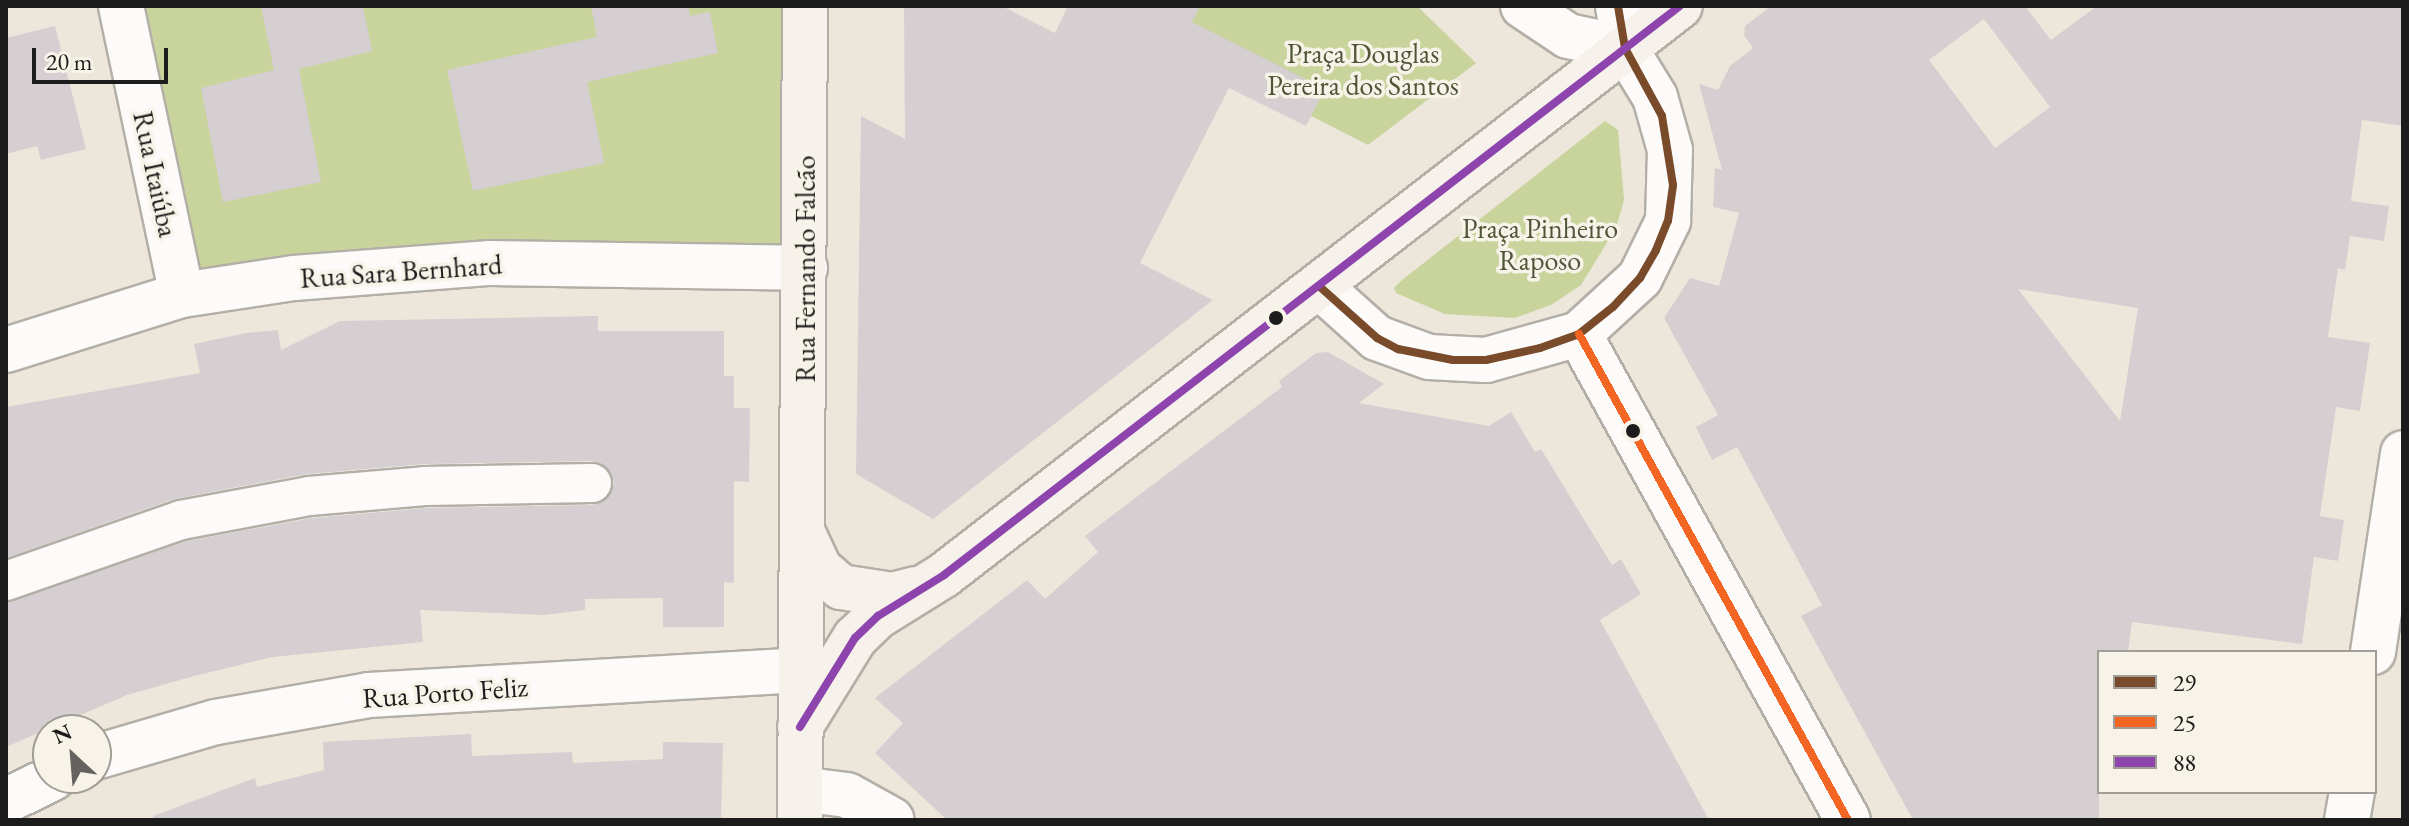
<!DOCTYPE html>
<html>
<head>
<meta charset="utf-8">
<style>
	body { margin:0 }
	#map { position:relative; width:2409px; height:826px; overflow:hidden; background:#ede7db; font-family:"EB Garamond",serif }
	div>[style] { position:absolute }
	.green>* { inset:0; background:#c9d39c }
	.building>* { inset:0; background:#d5cfd2 }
	.roads { filter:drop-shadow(2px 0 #b3afa7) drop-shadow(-2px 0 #b3afa7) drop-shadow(0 2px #b3afa7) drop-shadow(0 -2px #b3afa7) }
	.pedestrian>* { height:38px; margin:-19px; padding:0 19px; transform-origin:19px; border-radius:19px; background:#fcfbfa }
	.minor>* { height:44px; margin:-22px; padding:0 22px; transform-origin:22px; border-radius:22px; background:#fcfbfa }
	.tertiary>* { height:44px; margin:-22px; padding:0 22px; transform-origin:22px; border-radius:22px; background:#fcfbfa }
	.secondary>* { height:44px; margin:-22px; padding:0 22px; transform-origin:22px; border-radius:22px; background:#f6f1eb }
	.bus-1>* { height:8px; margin:-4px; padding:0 4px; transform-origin:4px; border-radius:4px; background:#7a4b2a }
	.bus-2>* { height:8px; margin:-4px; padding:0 4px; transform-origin:4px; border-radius:4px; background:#f26522 }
	.bus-3>* { height:8px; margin:-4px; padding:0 4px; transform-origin:4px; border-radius:4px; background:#8e44ad }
	.dots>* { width:22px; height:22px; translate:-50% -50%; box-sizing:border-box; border:4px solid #f7f3e8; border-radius:50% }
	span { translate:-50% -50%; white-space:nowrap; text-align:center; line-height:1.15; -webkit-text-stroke:7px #f7f3e8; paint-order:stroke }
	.park-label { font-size:28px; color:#4e5637 }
	.street-label { font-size:28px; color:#1c1c1c }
	.frame { position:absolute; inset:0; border:8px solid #1c1c1c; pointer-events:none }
	.legend { position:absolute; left:2097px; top:650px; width:280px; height:144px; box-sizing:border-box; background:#f7f3e8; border:2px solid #9f9d96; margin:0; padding:10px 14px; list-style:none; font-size:24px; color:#1c1c1c }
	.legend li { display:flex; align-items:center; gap:16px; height:40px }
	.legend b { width:40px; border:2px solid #9f9d96 }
	.north { position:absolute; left:32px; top:714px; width:80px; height:80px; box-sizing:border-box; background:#f7f3e8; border:2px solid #9f9d96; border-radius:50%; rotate:334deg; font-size:22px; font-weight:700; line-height:32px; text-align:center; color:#1c1c1c }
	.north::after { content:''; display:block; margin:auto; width:28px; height:36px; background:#65635f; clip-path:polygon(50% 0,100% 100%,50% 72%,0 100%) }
	.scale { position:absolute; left:32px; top:48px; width:136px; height:36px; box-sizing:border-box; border:4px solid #1c1c1c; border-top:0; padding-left:10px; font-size:24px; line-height:28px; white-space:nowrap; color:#1c1c1c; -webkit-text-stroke:6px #f7f3e8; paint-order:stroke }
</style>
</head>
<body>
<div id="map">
	<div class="green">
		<i style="clip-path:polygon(129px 6px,805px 6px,805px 268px,182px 295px)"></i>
		<i style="clip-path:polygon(1096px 6px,1417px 6px,1476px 63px,1368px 145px)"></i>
		<i style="clip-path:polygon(1605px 121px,1618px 130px,1624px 200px,1616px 228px,1581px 285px,1551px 305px,1515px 318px,1445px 314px,1396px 293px,1394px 288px,1402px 280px)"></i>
	</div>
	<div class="building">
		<i style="clip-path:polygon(261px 6px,363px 6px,372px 51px,299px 69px,321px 182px,223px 202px,201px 88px,274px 70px)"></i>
		<i style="clip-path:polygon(591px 6px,688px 6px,690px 16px,710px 12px,718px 53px,587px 82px,604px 163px,473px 191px,447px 70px,597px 37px)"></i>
		<i style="clip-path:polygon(904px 6px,1002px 6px,1055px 33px,1068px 6px,1200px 6px,1192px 22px,1325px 89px,1306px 126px,1229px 88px,1140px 263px,1213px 300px,933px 519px,856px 474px,861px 116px,905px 139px)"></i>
		<i style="clip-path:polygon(evenodd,1771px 6px,2025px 6px,2051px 40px,2097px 6px,2403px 6px,2403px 126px,2362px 120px,2351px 201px,2389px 206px,2384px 241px,2350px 236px,2345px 270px,2338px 268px,2328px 337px,2370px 343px,2360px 411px,2336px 407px,2320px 516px,2344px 520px,2338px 561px,2314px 557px,2302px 644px,2132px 622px,2128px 652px,2099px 652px,2099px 820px,1913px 820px,1801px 616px,1822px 605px,1737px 447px,1712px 460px,1696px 427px,1718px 415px,1664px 318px,1690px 278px,1719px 286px,1739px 213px,1713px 207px,1715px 168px,1722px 170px,1699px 84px,1718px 90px,1730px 66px,1753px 48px,1744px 35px,1745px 26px,1771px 6px,1984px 19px,2050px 107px,1995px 148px,1929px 60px,1984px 19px,1771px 6px,2018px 289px,2138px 308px,2120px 421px,2018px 289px)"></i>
		<i style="clip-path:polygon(55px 26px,86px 149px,41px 160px,37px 146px,6px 154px,6px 38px)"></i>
		<i style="clip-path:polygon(598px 316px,598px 331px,724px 331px,724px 376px,734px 376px,734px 408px,750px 408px,749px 482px,734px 481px,734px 583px,724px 582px,724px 627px,663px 627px,663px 598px,585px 599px,585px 610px,545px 615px,420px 610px,423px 642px,273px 657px,194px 676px,127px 695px,6px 747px,6px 602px,187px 541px,312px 518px,426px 508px,592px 505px,604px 501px,614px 483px,610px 471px,592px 461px,424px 464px,307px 474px,174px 499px,6px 558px,6px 407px,200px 373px,194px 344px,246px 333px,278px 330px,281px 350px,340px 321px)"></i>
		<i style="clip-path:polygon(1328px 352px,1384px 384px,1359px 403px,1489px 426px,1511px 412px,1535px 452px,1541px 449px,1612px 565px,1621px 559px,1641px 594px,1600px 620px,1709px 820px,947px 820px,875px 753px,903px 723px,875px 698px,1027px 580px,1045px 599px,1098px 552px,1085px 536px,1282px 387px,1279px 381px,1316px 353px)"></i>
		<i style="clip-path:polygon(471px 734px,472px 756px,572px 752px,573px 763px,663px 759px,663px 742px,723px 743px,721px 820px,154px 820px,153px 816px,255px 778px,257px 787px,324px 770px,323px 742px)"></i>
	</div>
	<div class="roads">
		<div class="pedestrian">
			<i style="left:6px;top:581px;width:185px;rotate:-19.2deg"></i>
			<i style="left:181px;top:520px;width:130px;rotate:-10.6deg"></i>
			<i style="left:309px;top:496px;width:116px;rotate:-4.9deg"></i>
			<i style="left:425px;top:486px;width:167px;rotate:-1deg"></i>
		</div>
		<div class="minor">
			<i style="left:121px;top:6px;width:295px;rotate:78.1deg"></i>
			<i style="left:1319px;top:286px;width:78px;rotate:41.9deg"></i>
			<i style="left:1377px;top:338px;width:55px;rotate:20.1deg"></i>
			<i style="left:1429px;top:357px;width:57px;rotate:3deg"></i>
			<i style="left:1486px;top:360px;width:97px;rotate:-15.6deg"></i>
			<i style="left:1579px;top:334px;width:83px;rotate:-42.6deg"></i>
			<i style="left:1640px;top:278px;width:64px;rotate:-63.8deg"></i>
			<i style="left:1668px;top:221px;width:71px;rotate:-88.4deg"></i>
			<i style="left:1670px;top:150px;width:55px;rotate:-105.8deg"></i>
			<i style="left:1655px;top:97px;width:57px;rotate:-121.5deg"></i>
			<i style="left:1579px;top:334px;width:555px;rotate:61.04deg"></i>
			<i style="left:6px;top:350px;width:184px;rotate:-17.4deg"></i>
			<i style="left:182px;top:295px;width:113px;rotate:-8.6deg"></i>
			<i style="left:294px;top:278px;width:197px;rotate:-4.4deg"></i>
			<i style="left:490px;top:263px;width:315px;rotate:0.9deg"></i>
			<i style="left:2373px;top:652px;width:201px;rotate:-81.4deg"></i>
			<i style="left:96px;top:757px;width:125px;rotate:-16.3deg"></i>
			<i style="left:216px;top:722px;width:155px;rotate:-10deg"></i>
			<i style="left:369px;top:695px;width:432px;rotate:-3.3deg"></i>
			<i style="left:800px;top:789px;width:47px;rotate:7.3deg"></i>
			<i style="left:847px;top:795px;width:51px;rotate:29.1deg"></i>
			<i style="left:6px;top:801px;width:52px;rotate:-26.1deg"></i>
			<i style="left:2347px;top:820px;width:28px;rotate:-80deg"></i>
		</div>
		<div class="tertiary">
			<i style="left:1523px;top:6px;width:54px;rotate:33.7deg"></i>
			<i style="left:1568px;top:36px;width:58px;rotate:11.9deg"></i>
			<i style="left:1625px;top:48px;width:43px;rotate:-99.5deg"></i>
		</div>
		<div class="secondary">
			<i style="left:803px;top:533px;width:38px;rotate:65deg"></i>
			<i style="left:819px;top:568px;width:29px;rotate:41deg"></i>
			<i style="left:841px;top:587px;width:52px;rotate:8.9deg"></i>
			<i style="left:892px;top:595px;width:25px;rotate:-14deg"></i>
			<i style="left:800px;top:727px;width:105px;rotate:-58.3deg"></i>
			<i style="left:855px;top:638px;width:32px;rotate:-44deg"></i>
			<i style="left:878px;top:616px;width:78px;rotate:-31.8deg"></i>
			<i style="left:944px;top:575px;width:930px;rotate:-37.71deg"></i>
			<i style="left:800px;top:820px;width:814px;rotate:-89.65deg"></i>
		</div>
	</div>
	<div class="bus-1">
		<i style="left:1319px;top:286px;width:78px;rotate:41.9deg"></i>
		<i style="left:1377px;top:338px;width:24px;rotate:28deg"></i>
		<i style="left:1398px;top:349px;width:56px;rotate:11.3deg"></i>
		<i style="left:1453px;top:360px;width:33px"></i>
		<i style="left:1486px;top:360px;width:55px;rotate:-12.5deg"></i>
		<i style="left:1540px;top:348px;width:41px;rotate:-19.7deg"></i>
		<i style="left:1579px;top:334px;width:43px;rotate:-38.5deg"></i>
		<i style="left:1613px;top:307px;width:40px;rotate:-47deg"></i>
		<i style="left:1640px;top:278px;width:32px;rotate:-60deg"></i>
		<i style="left:1656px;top:250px;width:31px;rotate:-68deg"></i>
		<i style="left:1668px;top:221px;width:36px;rotate:-82deg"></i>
		<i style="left:1673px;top:185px;width:70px;rotate:-99.1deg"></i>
		<i style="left:1662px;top:116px;width:77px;rotate:-118.6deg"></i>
		<i style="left:1625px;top:48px;width:43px;rotate:-99.5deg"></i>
	</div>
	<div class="bus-2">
		<i style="left:1579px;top:334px;width:555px;rotate:61.04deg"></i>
	</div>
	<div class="bus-3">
		<i style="left:800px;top:727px;width:105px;rotate:-58.3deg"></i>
		<i style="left:855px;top:638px;width:32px;rotate:-44deg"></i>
		<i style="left:878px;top:616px;width:78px;rotate:-31.8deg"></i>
		<i style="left:944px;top:575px;width:930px;rotate:-37.71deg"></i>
	</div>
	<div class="dots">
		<i style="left:1276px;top:318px;background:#1c1c1c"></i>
		<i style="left:1633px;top:431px;background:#1c1c1c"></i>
	</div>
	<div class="park-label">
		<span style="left:1363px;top:69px">Praça Douglas<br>Pereira dos Santos</span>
		<span style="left:1540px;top:244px">Praça Pinheiro<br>Raposo</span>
	</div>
	<div class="street-label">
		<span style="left:156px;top:174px;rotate:78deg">Rua Itaiúba</span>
		<span style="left:805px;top:269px;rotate:-90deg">Rua Fernando Falcão</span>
		<span style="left:401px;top:271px;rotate:-4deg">Rua Sara Bernhard</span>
		<span style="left:445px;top:692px;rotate:-4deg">Rua Porto Feliz</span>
	</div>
	<div class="frame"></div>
	<ul class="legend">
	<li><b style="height:10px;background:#7a4b2a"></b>29</li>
	<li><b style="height:10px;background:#f26522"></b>25</li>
	<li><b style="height:10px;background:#8e44ad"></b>88</li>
	</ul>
	<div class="north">N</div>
	<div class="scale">20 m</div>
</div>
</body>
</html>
